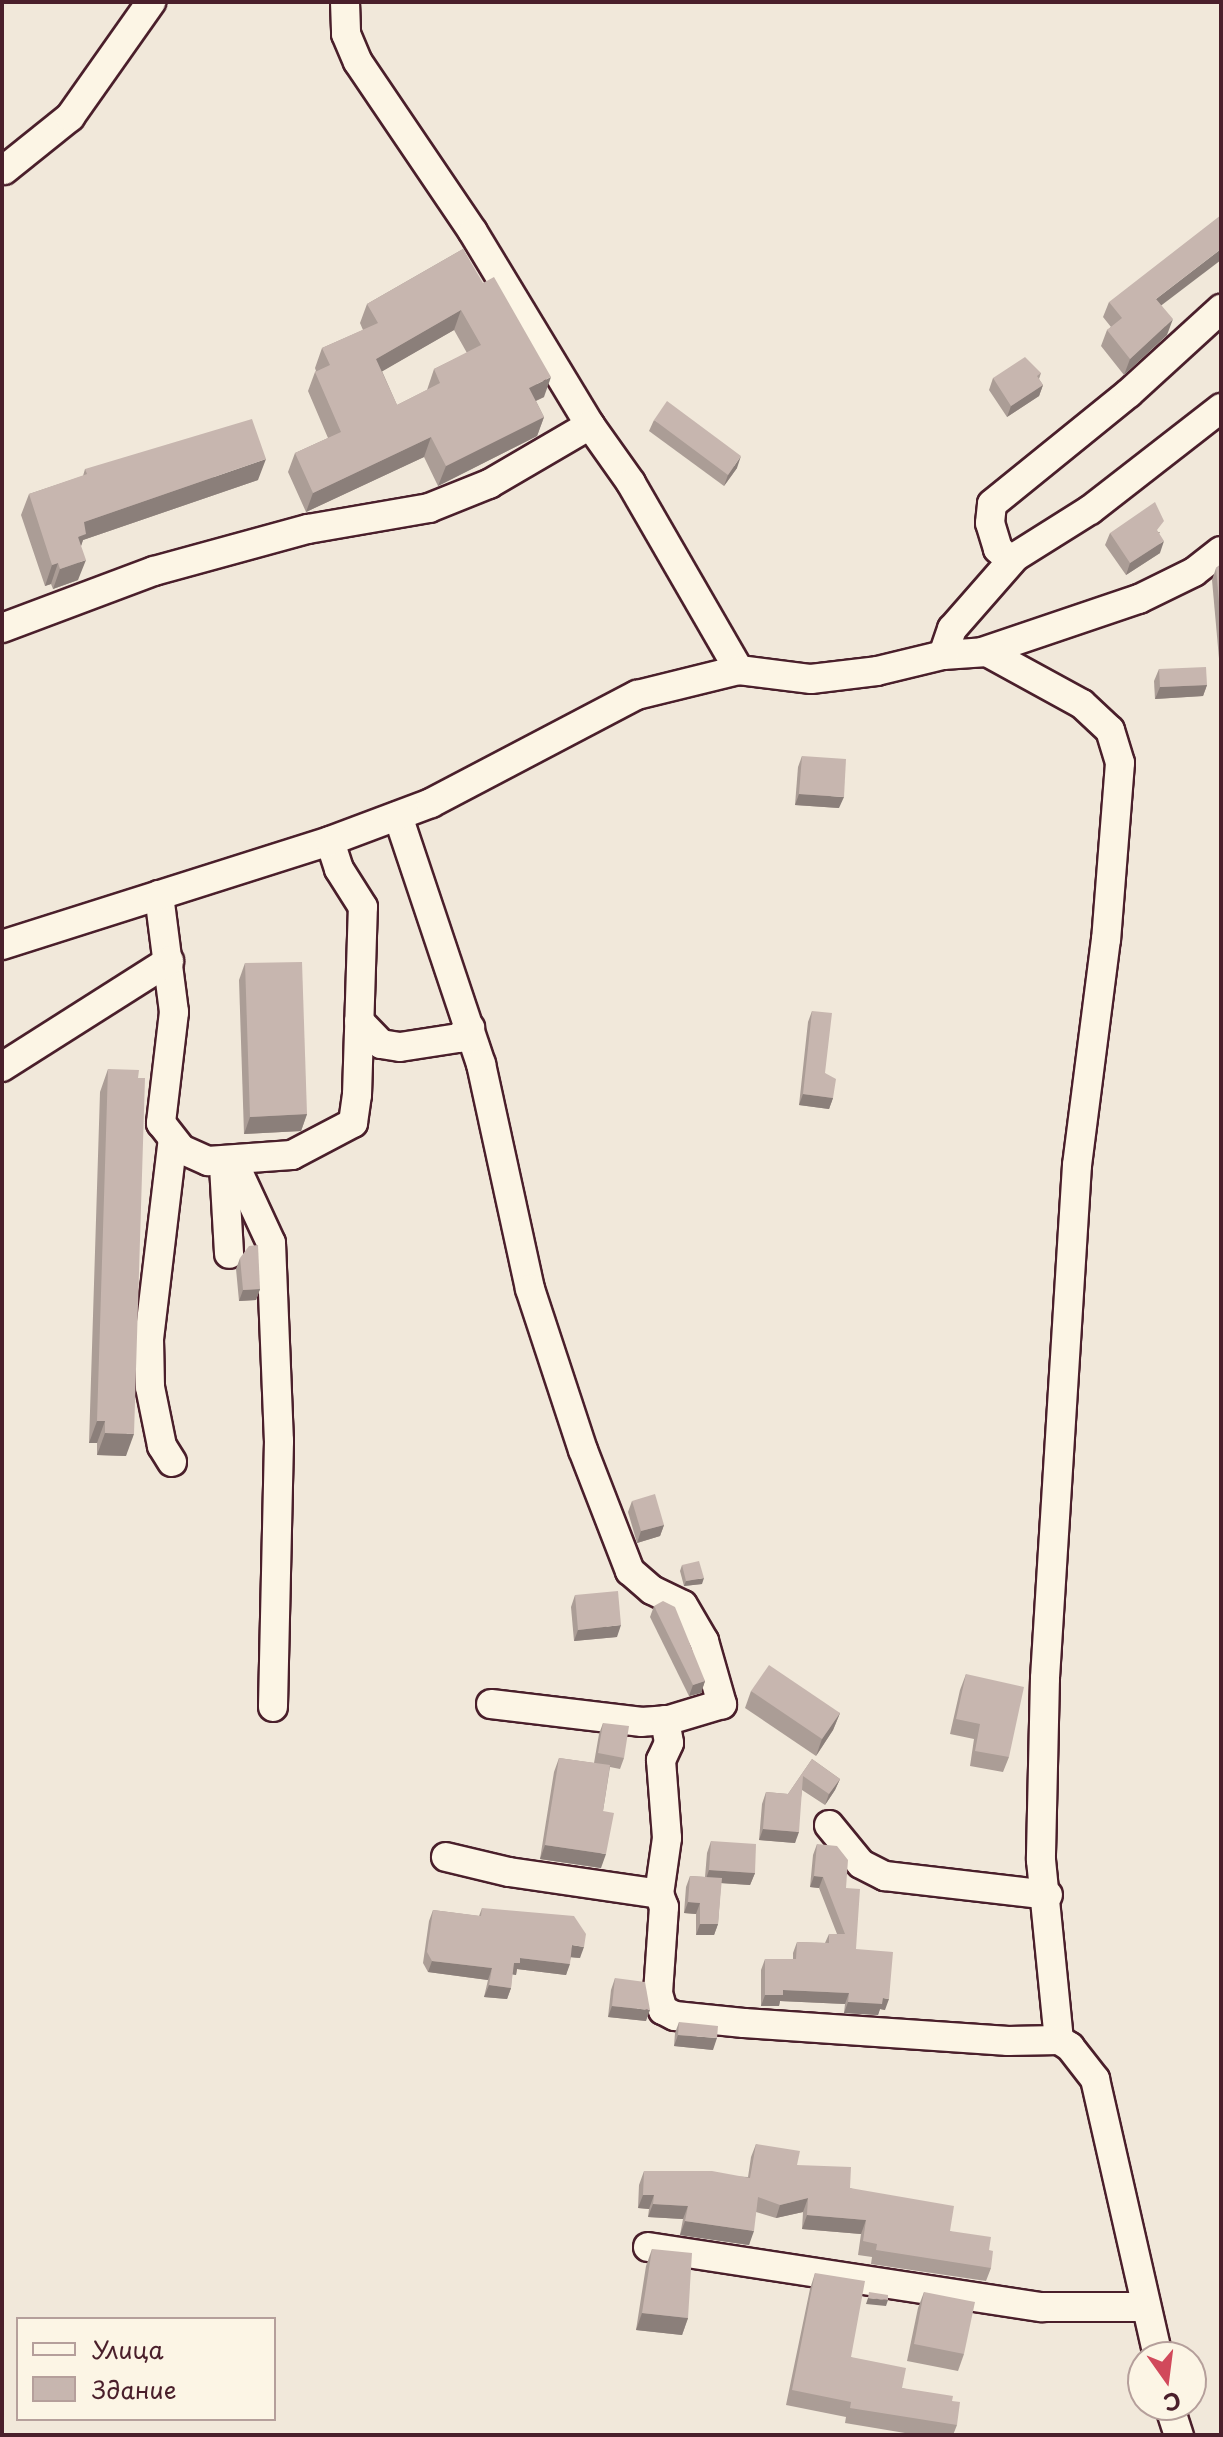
<!DOCTYPE html>
<html>
<head>
<meta charset="utf-8">
<style>
	body { margin:0 }
	#map { position:relative; width:1223px; height:2437px; overflow:hidden; background:#f1e8da; font-family:"Playpen Sans",sans-serif }
	div>[style] { position:absolute }
	.roads { filter:drop-shadow(2px 0 #4a1f2b) drop-shadow(-2px 0 #4a1f2b) drop-shadow(0 2px #4a1f2b) drop-shadow(0 -2px #4a1f2b) }
	.minor>* { height:28px; margin:-14px; padding:0 14px; transform-origin:14px; border-radius:14px; background:#fcf5e5 }
	.wall>* { inset:0; background:#ab9d96 }
	.shaded-wall>* { inset:0; background:#8b7f7a }
	.building>* { inset:0; background:#c7b6af }
	span { translate:-50% -50%; white-space:nowrap; text-align:center; line-height:1.15; -webkit-text-stroke:6px #fcf5e5; paint-order:stroke }
	.frame { position:absolute; inset:0; border:4px solid #4a1f2b; pointer-events:none }
	.legend { position:absolute; left:16px; top:2317px; width:260px; height:104px; box-sizing:border-box; background:#fcf5e5; border:2px solid #b59f9b; margin:0; padding:10px 14px; list-style:none; font-size:24px; color:#4a1f2b }
	.legend li { display:flex; align-items:center; gap:16px; height:40px }
	.legend b { width:40px; border:2px solid #b59f9b }
	.north { position:absolute; left:1127px; top:2341px; width:80px; height:80px; box-sizing:border-box; background:#fcf5e5; border:2px solid #b59f9b; border-radius:50%; rotate:166deg; font-size:22px; font-weight:700; line-height:32px; text-align:center; color:#4a1f2b }
	.north::after { content:''; display:block; margin:auto; width:28px; height:36px; background:#d1495b; clip-path:polygon(50% 0,100% 100%,50% 72%,0 100%) }
</style>
</head>
<body>
<div id="map">
	<div class="roads">
		<div class="minor">
			<i style="left:345px;top:2px;width:32px;rotate:88deg"></i>
			<i style="left:346px;top:34px;width:30px;rotate:67deg"></i>
			<i style="left:358px;top:62px;width:205px;rotate:55.9deg"></i>
			<i style="left:473px;top:232px;width:226px;rotate:58.8deg"></i>
			<i style="left:4px;top:170px;width:85px;rotate:-38.8deg"></i>
			<i style="left:70px;top:117px;width:141px;rotate:-54.8deg"></i>
			<i style="left:1011px;top:561px;width:18px;rotate:-137deg"></i>
			<i style="left:998px;top:549px;width:27px;rotate:-107deg"></i>
			<i style="left:990px;top:523px;width:19px;rotate:-84deg"></i>
			<i style="left:992px;top:504px;width:176px;rotate:-39deg"></i>
			<i style="left:1129px;top:393px;width:125px;rotate:-42.4deg"></i>
			<i style="left:2px;top:628px;width:162px;rotate:-20.6deg"></i>
			<i style="left:154px;top:571px;width:160px;rotate:-15.3deg"></i>
			<i style="left:308px;top:529px;width:123px;rotate:-9.8deg"></i>
			<i style="left:429px;top:508px;width:65px;rotate:-21.8deg"></i>
			<i style="left:489px;top:484px;width:117px;rotate:-30.3deg"></i>
			<i style="left:590px;top:425px;width:71px;rotate:54.7deg"></i>
			<i style="left:631px;top:483px;width:216px;rotate:60deg"></i>
			<i style="left:982px;top:652px;width:166px;rotate:-18.7deg"></i>
			<i style="left:1139px;top:599px;width:61px;rotate:-26.1deg"></i>
			<i style="left:1194px;top:572px;width:34px;rotate:-38deg"></i>
			<i style="left:943px;top:655px;width:44px;rotate:-3.9deg"></i>
			<i style="left:987px;top:652px;width:108px;rotate:28.7deg"></i>
			<i style="left:1082px;top:704px;width:38px;rotate:43deg"></i>
			<i style="left:1110px;top:730px;width:34px;rotate:73deg"></i>
			<i style="left:1120px;top:763px;width:177px;rotate:94.5deg"></i>
			<i style="left:1106px;top:939px;width:228px;rotate:97.3deg"></i>
			<i style="left:1077px;top:1165px;width:514px;rotate:93.57deg"></i>
			<i style="left:1045px;top:1678px;width:182px;rotate:91.3deg"></i>
			<i style="left:1041px;top:1860px;width:181px;rotate:84.3deg"></i>
			<i style="left:398px;top:816px;width:262px;rotate:71.5deg"></i>
			<i style="left:481px;top:1064px;width:230px;rotate:77.7deg"></i>
			<i style="left:530px;top:1289px;width:169px;rotate:71.8deg"></i>
			<i style="left:583px;top:1450px;width:130px;rotate:68.8deg"></i>
			<i style="left:630px;top:1571px;width:29px;rotate:41deg"></i>
			<i style="left:652px;top:1590px;width:34px;rotate:26deg"></i>
			<i style="left:683px;top:1605px;width:42px;rotate:59.7deg"></i>
			<i style="left:704px;top:1641px;width:66px;rotate:74.1deg"></i>
			<i style="left:722px;top:1704px;width:55px;rotate:163.2deg"></i>
			<i style="left:669px;top:1720px;width:27px;rotate:176deg"></i>
			<i style="left:642px;top:1722px;width:152px;rotate:-173.2deg"></i>
			<i style="left:159px;top:895px;width:118px;rotate:82.7deg"></i>
			<i style="left:174px;top:1012px;width:112px;rotate:96.7deg"></i>
			<i style="left:161px;top:1123px;width:33px;rotate:52deg"></i>
			<i style="left:181px;top:1149px;width:30px;rotate:24deg"></i>
			<i style="left:208px;top:1161px;width:84px;rotate:-4.1deg"></i>
			<i style="left:292px;top:1155px;width:69px;rotate:-27.7deg"></i>
			<i style="left:353px;top:1123px;width:28px;rotate:-82deg"></i>
			<i style="left:357px;top:1095px;width:188px;rotate:-88.2deg"></i>
			<i style="left:363px;top:907px;width:45px;rotate:-122.3deg"></i>
			<i style="left:339px;top:869px;width:29px;rotate:-108deg"></i>
			<i style="left:2px;top:945px;width:344px;rotate:-17.6deg"></i>
			<i style="left:330px;top:841px;width:108px;rotate:-20.6deg"></i>
			<i style="left:431px;top:803px;width:233px;rotate:-27.7deg"></i>
			<i style="left:637px;top:695px;width:105px;rotate:-13.8deg"></i>
			<i style="left:739px;top:670px;width:73px;rotate:7.1deg"></i>
			<i style="left:811px;top:679px;width:66px;rotate:-6.9deg"></i>
			<i style="left:877px;top:671px;width:68px;rotate:-13.6deg"></i>
			<i style="left:943px;top:655px;width:28px;rotate:-71deg"></i>
			<i style="left:952px;top:629px;width:96px;rotate:-48.8deg"></i>
			<i style="left:1015px;top:557px;width:89px;rotate:-32.1deg"></i>
			<i style="left:1090px;top:510px;width:166px;rotate:-37.9deg"></i>
			<i style="left:359px;top:1021px;width:32px;rotate:46deg"></i>
			<i style="left:381px;top:1044px;width:19px;rotate:9deg"></i>
			<i style="left:400px;top:1047px;width:59px;rotate:-8.8deg"></i>
			<i style="left:458px;top:1038px;width:16px;rotate:-40deg"></i>
			<i style="left:2px;top:1067px;width:198px;rotate:-32.4deg"></i>
			<i style="left:233px;top:1161px;width:90px;rotate:65.1deg"></i>
			<i style="left:271px;top:1243px;width:198px;rotate:87.7deg"></i>
			<i style="left:279px;top:1441px;width:266px;rotate:91.3deg"></i>
			<i style="left:224px;top:1166px;width:88px;rotate:86.7deg"></i>
			<i style="left:172px;top:1462px;width:19px;rotate:-122deg"></i>
			<i style="left:162px;top:1446px;width:60px;rotate:-101.5deg"></i>
			<i style="left:150px;top:1387px;width:48px;rotate:-91.2deg"></i>
			<i style="left:149px;top:1339px;width:201px;rotate:-83.2deg"></i>
			<i style="left:665px;top:1720px;width:23px;rotate:80deg"></i>
			<i style="left:669px;top:1743px;width:19px;rotate:115deg"></i>
			<i style="left:661px;top:1760px;width:78px;rotate:85.6deg"></i>
			<i style="left:667px;top:1838px;width:57px;rotate:98.1deg"></i>
			<i style="left:659px;top:1894px;width:14px;rotate:69deg"></i>
			<i style="left:664px;top:1907px;width:86px;rotate:94deg"></i>
			<i style="left:658px;top:1993px;width:18px;rotate:74deg"></i>
			<i style="left:663px;top:2010px;width:13px;rotate:27deg"></i>
			<i style="left:675px;top:2016px;width:69px;rotate:5.8deg"></i>
			<i style="left:744px;top:2023px;width:265px;rotate:3.9deg"></i>
			<i style="left:1008px;top:2041px;width:51px;rotate:-1.1deg"></i>
			<i style="left:1059px;top:2040px;width:13px;rotate:32deg"></i>
			<i style="left:1070px;top:2047px;width:41px;rotate:52deg"></i>
			<i style="left:1095px;top:2079px;width:285px;rotate:77.2deg"></i>
			<i style="left:829px;top:1825px;width:50px;rotate:50.6deg"></i>
			<i style="left:861px;top:1864px;width:27px;rotate:27deg"></i>
			<i style="left:885px;top:1876px;width:164px;rotate:6.6deg"></i>
			<i style="left:446px;top:1857px;width:65px;rotate:13.4deg"></i>
			<i style="left:509px;top:1872px;width:152px;rotate:8.3deg"></i>
			<i style="left:648px;top:2247px;width:399px;rotate:8.7deg"></i>
			<i style="left:1042px;top:2307px;width:104px"></i>
			<i style="left:1169px;top:2405px;width:32px;rotate:72deg"></i>
		</div>
	</div>
	<div class="wall">
		<i style="clip-path:polygon(evenodd,463px 249px,544px 397px,536px 401px,544px 417px,537px 436px,438px 486px,424px 457px,306px 512px,288px 472px,295px 453px,328px 438px,308px 391px,315px 372px,316px 371px,315px 368px,322px 348px,363px 330px,360px 323px,367px 304px,463px 249px,454px 330px,467px 353px,434px 369px,427px 390px,397px 405px,382px 371px,454px 330px)"></i>
		<i style="clip-path:polygon(1109px 302px,1162px 306px,1167px 335px,1124px 375px,1101px 346px,1107px 330px,1111px 327px,1103px 317px)"></i>
		<i style="clip-path:polygon(1041px 373px,1039px 379px,1043px 385px,1039px 396px,1007px 417px,989px 390px,993px 378px)"></i>
		<i style="clip-path:polygon(654px 420px,737px 468px,724px 486px,649px 431px)"></i>
		<i style="clip-path:polygon(85px 469px,258px 480px,83px 540px,81px 546px,78px 580px,53px 589px,51px 584px,45px 586px,21px 515px,29px 494px,83px 476px)"></i>
		<i style="clip-path:polygon(1160px 532px,1159px 534px,1160px 553px,1126px 575px,1105px 545px,1110px 533px)"></i>
		<i style="clip-path:polygon(1221px 564px,1221px 681px,1212px 580px,1216px 568px)"></i>
		<i style="clip-path:polygon(1159px 669px,1207px 685px,1203px 696px,1155px 699px,1154px 681px)"></i>
		<i style="clip-path:polygon(802px 756px,839px 808px,795px 805px,798px 767px)"></i>
		<i style="clip-path:polygon(245px 963px,307px 1114px,301px 1131px,244px 1134px,239px 980px)"></i>
		<i style="clip-path:polygon(812px 1011px,825px 1073px,833px 1098px,829px 1109px,799px 1105px,808px 1022px)"></i>
		<i style="clip-path:polygon(108px 1069px,138px 1078px,126px 1456px,97px 1455px,97px 1443px,89px 1443px,100px 1092px)"></i>
		<i style="clip-path:polygon(240px 1258px,260px 1289px,256px 1300px,239px 1301px,236px 1269px)"></i>
		<i style="clip-path:polygon(632px 1501px,664px 1525px,660px 1536px,637px 1543px,628px 1512px)"></i>
		<i style="clip-path:polygon(682px 1565px,702px 1584px,684px 1586px,680px 1571px)"></i>
		<i style="clip-path:polygon(575px 1595px,617px 1637px,574px 1641px,571px 1607px)"></i>
		<i style="clip-path:polygon(654px 1606px,705px 1681px,701px 1693px,689px 1696px,650px 1617px)"></i>
		<i style="clip-path:polygon(966px 1674px,1009px 1757px,1003px 1772px,970px 1766px,974px 1739px,950px 1734px,960px 1690px)"></i>
		<i style="clip-path:polygon(751px 1691px,840px 1713px,833px 1730px,816px 1756px,745px 1708px)"></i>
		<i style="clip-path:polygon(603px 1723px,624px 1758px,620px 1769px,610px 1767px,603px 1811px,601px 1868px,540px 1859px,554px 1772px,559px 1758px,594px 1763px,599px 1734px)"></i>
		<i style="clip-path:polygon(812px 1759px,840px 1779px,835px 1790px,825px 1805px,802px 1790px,795px 1843px,759px 1840px,762px 1804px,766px 1792px,788px 1794px)"></i>
		<i style="clip-path:polygon(711px 1841px,755px 1873px,750px 1885px,721px 1883px,718px 1924px,714px 1935px,696px 1935px,696px 1914px,684px 1913px,686px 1887px,690px 1876px,705px 1877px,707px 1853px)"></i>
		<i style="clip-path:polygon(817px 1844px,846px 1888px,856px 1949px,885px 2010px,880px 2009px,878px 2015px,844px 2013px,845px 2004px,780px 2001px,779px 2006px,761px 2006px,761px 1970px,765px 1959px,793px 1959px,793px 1953px,797px 1942px,825px 1943px,829px 1934px,837px 1934px,819px 1888px,810px 1887px,813px 1855px)"></i>
		<i style="clip-path:polygon(482px 1908px,580px 1958px,571px 1957px,566px 1975px,517px 1969px,516px 1975px,512px 1974px,511px 1988px,507px 1999px,484px 1997px,488px 1980px,428px 1972px,423px 1963px,429px 1921px,433px 1910px,479px 1916px)"></i>
		<i style="clip-path:polygon(615px 1978px,646px 2021px,608px 2017px,611px 1990px)"></i>
		<i style="clip-path:polygon(679px 2022px,713px 2050px,674px 2046px,675px 2033px)"></i>
		<i style="clip-path:polygon(756px 2144px,797px 2165px,950px 2231px,989px 2250px,991px 2268px,986px 2281px,871px 2264px,872px 2257px,858px 2255px,861px 2234px,802px 2229px,803px 2212px,776px 2218px,756px 2212px,749px 2245px,680px 2235px,683px 2219px,648px 2217px,649px 2209px,638px 2208px,639px 2185px,644px 2171px,748px 2177px,751px 2157px)"></i>
		<i style="clip-path:polygon(652px 2249px,688px 2318px,682px 2335px,636px 2330px,646px 2266px)"></i>
		<i style="clip-path:polygon(815px 2273px,851px 2357px,902px 2388px,952px 2401px,957px 2425px,953px 2435px,917px 2435px,845px 2423px,846px 2417px,786px 2405px,810px 2289px)"></i>
		<i style="clip-path:polygon(924px 2292px,964px 2354px,958px 2371px,907px 2361px,918px 2308px)"></i>
	</div>
	<div class="shaded-wall">
		<i style="clip-path:polygon(1221px 249px,1221px 260px,1150px 314px,1156px 299px)"></i>
		<i style="clip-path:polygon(461px 310px,454px 330px,369px 379px,376px 359px)"></i>
		<i style="clip-path:polygon(1173px 319px,1167px 335px,1124px 375px,1130px 359px)"></i>
		<i style="clip-path:polygon(551px 377px,544px 397px,522px 407px,529px 388px)"></i>
		<i style="clip-path:polygon(1043px 385px,1039px 396px,1007px 417px,1011px 406px)"></i>
		<i style="clip-path:polygon(544px 417px,537px 436px,438px 486px,446px 466px)"></i>
		<i style="clip-path:polygon(431px 437px,424px 457px,306px 512px,313px 493px)"></i>
		<i style="clip-path:polygon(741px 456px,737px 468px,724px 486px,728px 475px)"></i>
		<i style="clip-path:polygon(266px 459px,258px 480px,83px 540px,78px 555px,71px 557px,84px 522px)"></i>
		<i style="clip-path:polygon(1164px 541px,1160px 553px,1126px 575px,1130px 563px)"></i>
		<i style="clip-path:polygon(86px 560px,78px 580px,53px 589px,60px 569px)"></i>
		<i style="clip-path:polygon(58px 563px,51px 584px,45px 586px,52px 565px)"></i>
		<i style="clip-path:polygon(1207px 685px,1203px 696px,1155px 699px,1160px 687px)"></i>
		<i style="clip-path:polygon(799px 794px,844px 797px,839px 808px,795px 805px)"></i>
		<i style="clip-path:polygon(803px 1094px,833px 1098px,829px 1109px,799px 1105px)"></i>
		<i style="clip-path:polygon(307px 1114px,301px 1131px,244px 1134px,250px 1117px)"></i>
		<i style="clip-path:polygon(260px 1289px,256px 1300px,239px 1301px,243px 1290px)"></i>
		<i style="clip-path:polygon(97px 1421px,105px 1421px,97px 1443px,89px 1443px)"></i>
		<i style="clip-path:polygon(105px 1433px,134px 1434px,126px 1456px,97px 1455px)"></i>
		<i style="clip-path:polygon(664px 1525px,660px 1536px,637px 1543px,641px 1531px)"></i>
		<i style="clip-path:polygon(704px 1578px,702px 1584px,684px 1586px,686px 1581px)"></i>
		<i style="clip-path:polygon(621px 1625px,617px 1637px,574px 1641px,578px 1630px)"></i>
		<i style="clip-path:polygon(705px 1681px,701px 1693px,689px 1696px,693px 1685px)"></i>
		<i style="clip-path:polygon(840px 1713px,833px 1730px,816px 1756px,822px 1739px)"></i>
		<i style="clip-path:polygon(840px 1779px,835px 1790px,825px 1805px,829px 1794px)"></i>
		<i style="clip-path:polygon(763px 1829px,799px 1832px,795px 1843px,759px 1840px)"></i>
		<i style="clip-path:polygon(545px 1845px,606px 1854px,601px 1868px,540px 1859px)"></i>
		<i style="clip-path:polygon(709px 1870px,755px 1873px,750px 1885px,705px 1882px)"></i>
		<i style="clip-path:polygon(814px 1876px,823px 1877px,819px 1888px,810px 1887px)"></i>
		<i style="clip-path:polygon(688px 1902px,700px 1903px,696px 1914px,684px 1913px)"></i>
		<i style="clip-path:polygon(700px 1924px,718px 1924px,714px 1935px,696px 1935px)"></i>
		<i style="clip-path:polygon(572px 1945px,584px 1947px,580px 1958px,568px 1957px)"></i>
		<i style="clip-path:polygon(520px 1958px,570px 1964px,566px 1975px,517px 1969px,516px 1975px,510px 1974px,514px 1963px)"></i>
		<i style="clip-path:polygon(432px 1961px,492px 1968px,488px 1980px,428px 1972px)"></i>
		<i style="clip-path:polygon(489px 1985px,511px 1988px,507px 1999px,484px 1997px)"></i>
		<i style="clip-path:polygon(783px 1990px,849px 1993px,845px 2004px,780px 2001px,779px 2006px,761px 2006px,765px 1995px)"></i>
		<i style="clip-path:polygon(883px 1998px,889px 1999px,885px 2010px,880px 2009px,878px 2015px,844px 2013px,848px 2002px)"></i>
		<i style="clip-path:polygon(612px 2006px,650px 2010px,646px 2021px,608px 2017px)"></i>
		<i style="clip-path:polygon(678px 2035px,717px 2038px,713px 2050px,674px 2046px)"></i>
		<i style="clip-path:polygon(643px 2195px,654px 2195px,649px 2209px,638px 2208px)"></i>
		<i style="clip-path:polygon(808px 2198px,803px 2212px,776px 2218px,780px 2205px)"></i>
		<i style="clip-path:polygon(653px 2204px,688px 2206px,683px 2219px,648px 2217px)"></i>
		<i style="clip-path:polygon(807px 2215px,866px 2220px,861px 2234px,802px 2229px)"></i>
		<i style="clip-path:polygon(685px 2221px,754px 2231px,749px 2245px,680px 2235px)"></i>
		<i style="clip-path:polygon(868px 2298px,888px 2300px,886px 2306px,866px 2304px)"></i>
		<i style="clip-path:polygon(642px 2313px,688px 2318px,682px 2335px,636px 2330px)"></i>
	</div>
	<div class="building">
		<i style="clip-path:polygon(1221px 215px,1221px 249px,1156px 299px,1173px 319px,1130px 359px,1107px 330px,1122px 318px,1109px 302px)"></i>
		<i style="clip-path:polygon(evenodd,463px 249px,483px 283px,494px 277px,551px 377px,529px 388px,544px 417px,446px 466px,431px 437px,313px 493px,295px 453px,341px 432px,315px 372px,330px 365px,322px 348px,378px 323px,367px 304px,463px 249px,461px 310px,481px 345px,434px 369px,440px 383px,397px 405px,376px 359px,461px 310px)"></i>
		<i style="clip-path:polygon(1025px 357px,1041px 373px,1037px 376px,1043px 385px,1011px 406px,993px 378px)"></i>
		<i style="clip-path:polygon(667px 401px,741px 456px,728px 475px,654px 420px)"></i>
		<i style="clip-path:polygon(252px 419px,266px 459px,84px 522px,86px 534px,78px 537px,86px 560px,60px 569px,58px 563px,52px 565px,29px 494px,87px 474px,85px 469px)"></i>
		<i style="clip-path:polygon(1155px 502px,1164px 521px,1157px 530px,1164px 541px,1130px 563px,1110px 533px)"></i>
		<i style="clip-path:polygon(1221px 564px,1221px 625px,1216px 568px)"></i>
		<i style="clip-path:polygon(1206px 667px,1207px 685px,1160px 687px,1159px 669px)"></i>
		<i style="clip-path:polygon(802px 756px,846px 759px,844px 797px,799px 794px)"></i>
		<i style="clip-path:polygon(302px 962px,307px 1114px,250px 1117px,245px 963px)"></i>
		<i style="clip-path:polygon(812px 1011px,832px 1013px,825px 1073px,836px 1079px,833px 1098px,803px 1094px)"></i>
		<i style="clip-path:polygon(108px 1069px,139px 1070px,138px 1078px,145px 1078px,134px 1434px,105px 1433px,105px 1421px,97px 1421px)"></i>
		<i style="clip-path:polygon(258px 1245px,260px 1289px,243px 1290px,240px 1258px,249px 1246px)"></i>
		<i style="clip-path:polygon(655px 1494px,664px 1525px,641px 1531px,632px 1501px)"></i>
		<i style="clip-path:polygon(699px 1561px,704px 1578px,686px 1581px,682px 1565px)"></i>
		<i style="clip-path:polygon(618px 1591px,621px 1625px,578px 1630px,575px 1595px)"></i>
		<i style="clip-path:polygon(663px 1601px,675px 1607px,705px 1681px,693px 1685px,654px 1606px)"></i>
		<i style="clip-path:polygon(769px 1665px,840px 1713px,822px 1739px,751px 1691px)"></i>
		<i style="clip-path:polygon(966px 1674px,1024px 1687px,1009px 1757px,975px 1751px,980px 1724px,956px 1719px)"></i>
		<i style="clip-path:polygon(603px 1723px,629px 1726px,624px 1758px,598px 1753px)"></i>
		<i style="clip-path:polygon(559px 1758px,610px 1765px,603px 1811px,614px 1813px,606px 1854px,545px 1845px)"></i>
		<i style="clip-path:polygon(812px 1759px,840px 1779px,829px 1794px,803px 1776px,799px 1832px,763px 1829px,766px 1792px,788px 1794px)"></i>
		<i style="clip-path:polygon(711px 1841px,756px 1844px,755px 1873px,709px 1870px)"></i>
		<i style="clip-path:polygon(817px 1844px,837px 1846px,848px 1860px,846px 1888px,860px 1889px,856px 1949px,893px 1952px,889px 1999px,883px 1998px,882px 2004px,848px 2002px,849px 1993px,783px 1990px,783px 1995px,765px 1995px,765px 1959px,796px 1959px,797px 1942px,829px 1943px,829px 1934px,845px 1934px,823px 1877px,814px 1876px)"></i>
		<i style="clip-path:polygon(690px 1876px,722px 1878px,718px 1924px,700px 1924px,700px 1903px,688px 1902px)"></i>
		<i style="clip-path:polygon(482px 1908px,574px 1916px,586px 1934px,584px 1947px,572px 1945px,570px 1964px,520px 1958px,520px 1963px,514px 1963px,511px 1988px,489px 1985px,492px 1968px,432px 1961px,427px 1952px,433px 1910px,481px 1916px)"></i>
		<i style="clip-path:polygon(615px 1978px,645px 1982px,650px 2010px,612px 2006px)"></i>
		<i style="clip-path:polygon(679px 2022px,718px 2026px,717px 2038px,678px 2035px)"></i>
		<i style="clip-path:polygon(756px 2144px,800px 2151px,797px 2165px,851px 2167px,850px 2188px,954px 2206px,950px 2231px,991px 2237px,989px 2250px,993px 2251px,991px 2268px,876px 2250px,877px 2244px,863px 2241px,866px 2220px,807px 2215px,808px 2198px,780px 2205px,758px 2197px,754px 2231px,685px 2221px,688px 2206px,653px 2204px,654px 2195px,643px 2195px,644px 2171px,712px 2171px,750px 2178px)"></i>
		<i style="clip-path:polygon(652px 2249px,692px 2253px,688px 2318px,642px 2313px)"></i>
		<i style="clip-path:polygon(815px 2273px,865px 2281px,851px 2357px,906px 2368px,902px 2388px,953px 2396px,952px 2401px,960px 2402px,957px 2425px,850px 2408px,851px 2402px,792px 2390px)"></i>
		<i style="clip-path:polygon(869px 2292px,888px 2295px,888px 2300px,868px 2298px)"></i>
		<i style="clip-path:polygon(924px 2292px,975px 2302px,964px 2354px,914px 2344px)"></i>
	</div>
	<div class="frame"></div>
	<ul class="legend">
	<li><b style="height:10px;background:#fcf5e5"></b>Улица</li>
	<li><b style="height:22px;background:#c7b6af"></b>Здание</li>
	</ul>
	<div class="north">С</div>
</div>
</body>
</html>
